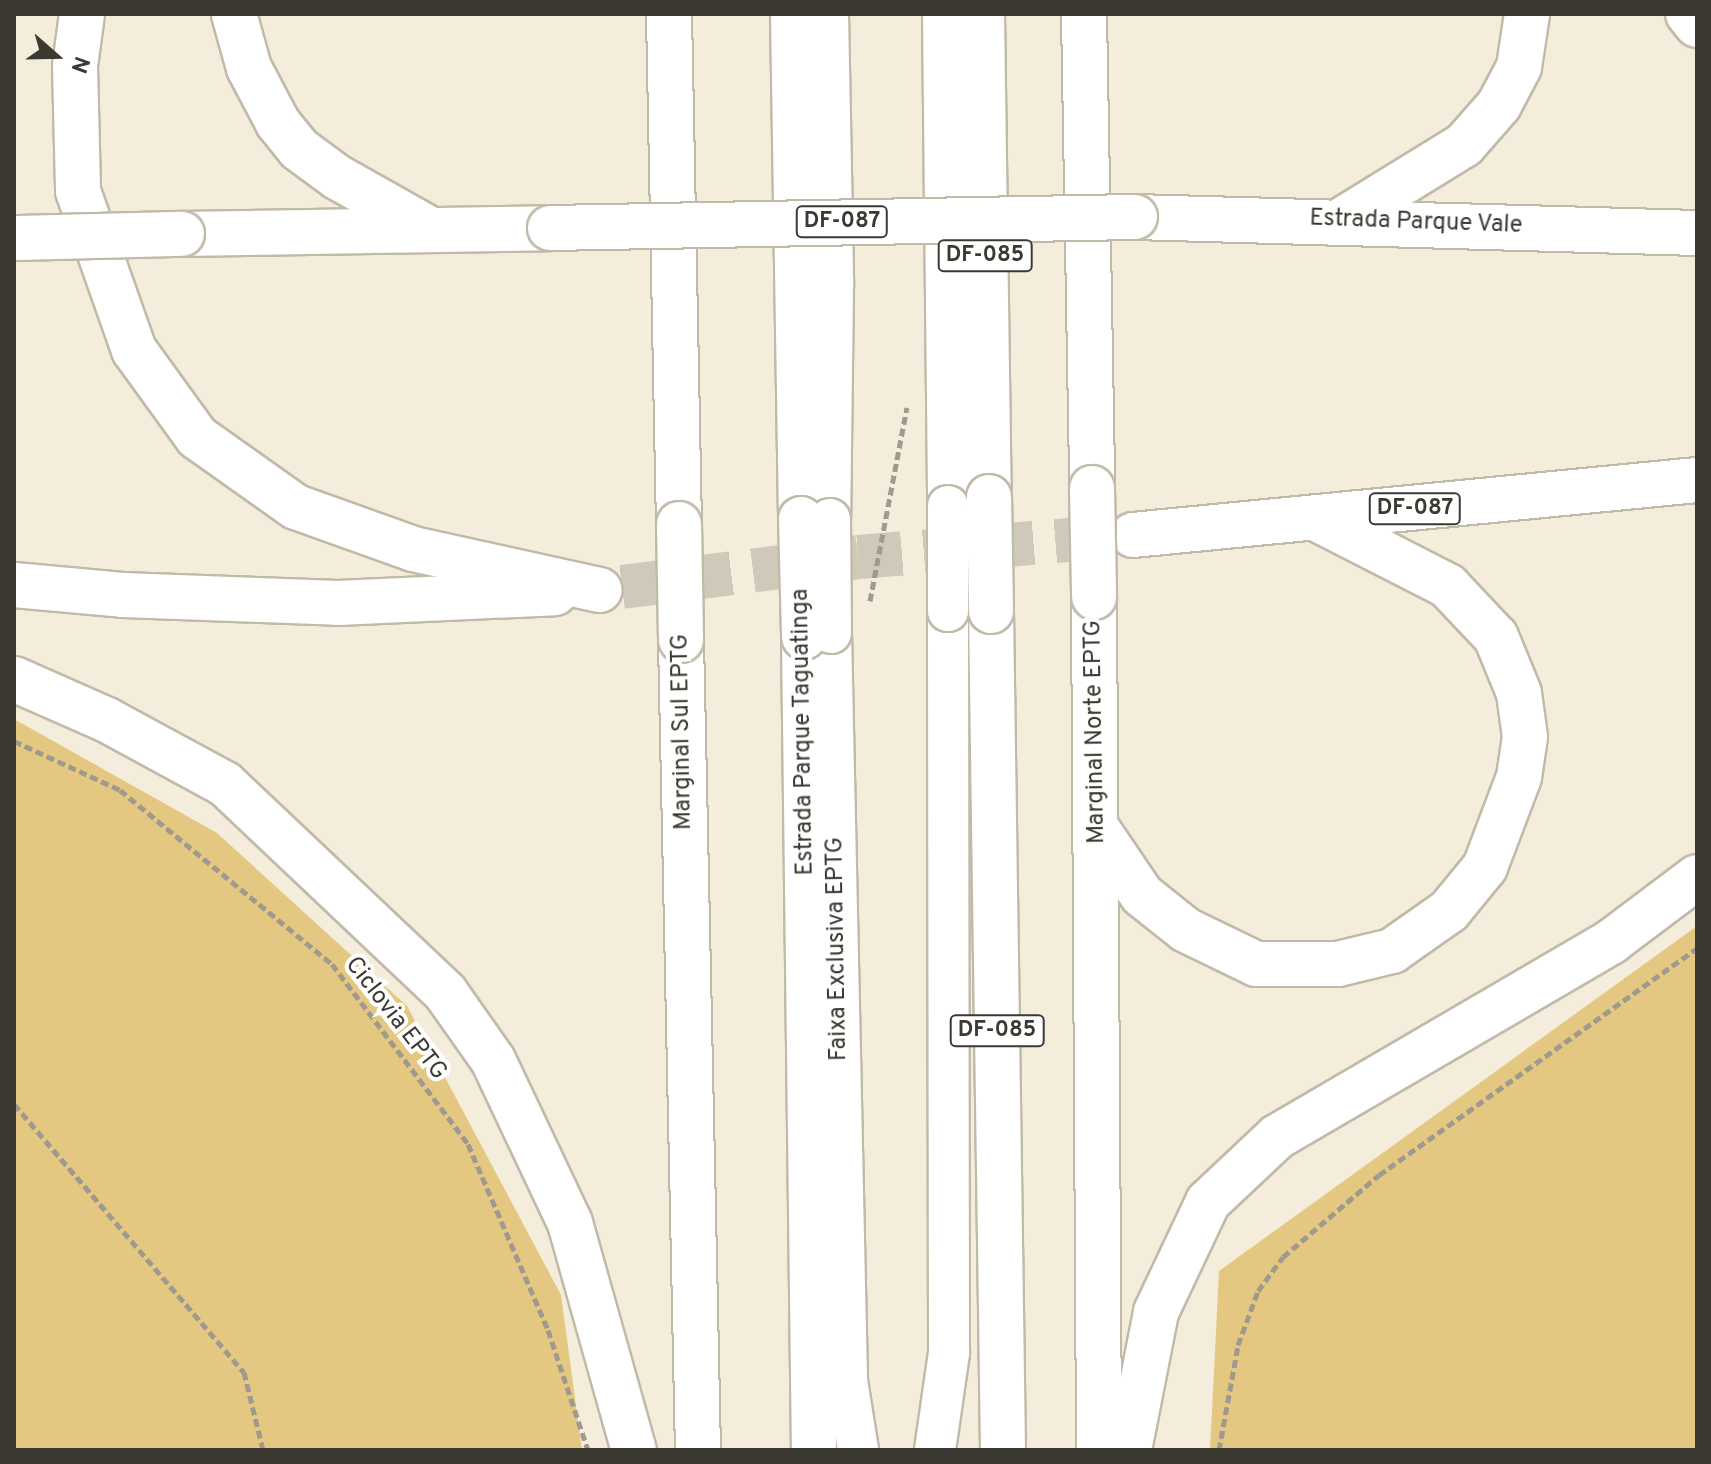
<!DOCTYPE html>
<html>
<head>
<meta charset="utf-8">
<style>
	body { margin:0 }
	#map { position:relative; width:1711px; height:1464px; overflow:hidden; background:#f4eddb; font-family:Overpass,sans-serif }
	div>[style] { position:absolute }
	.green>* { inset:0; background:#e4c881 }
	.major-tunnel>* { height:44px; margin-top:-22px; transform-origin:0; background:repeating-linear-gradient(90deg,#cfc9b9 0 44px,transparent 0 66px) }
	.path>* { height:5px; margin-top:-2.5px; transform-origin:0; background:repeating-linear-gradient(90deg,#9f9a8d 0 8px,transparent 0 12px) }
	.roads { filter:drop-shadow(2px 0 #c1baa9) drop-shadow(-2px 0 #c1baa9) drop-shadow(0 2px #c1baa9) drop-shadow(0 -2px #c1baa9) }
	.minor>* { height:40px; margin:-20px; padding:0 20px; transform-origin:20px; border-radius:20px; background:#fff }
	.major>* { height:44px; margin:-22px; padding:0 22px; transform-origin:22px; border-radius:22px; background:#fff }
	.highway>* { height:44px; margin:-22px; padding:0 22px; transform-origin:22px; border-radius:22px; background:#fff }
	.bridges { filter:drop-shadow(2px 0 #c1baa9) drop-shadow(-2px 0 #c1baa9) drop-shadow(0 2px #c1baa9) drop-shadow(0 -2px #c1baa9) }
	.minor-bridge>* { height:40px; margin:-20px; padding:0 20px; transform-origin:20px; border-radius:20px; background:#fff }
	.major-bridge>* { height:44px; margin:-22px; padding:0 22px; transform-origin:22px; border-radius:22px; background:#fff }
	.highway-bridge>* { height:44px; margin:-22px; padding:0 22px; transform-origin:22px; border-radius:22px; background:#fff }
	span { translate:-50% -50%; white-space:nowrap; text-align:center; line-height:1.15; -webkit-text-stroke:8px #fff; paint-order:stroke }
	.shield-label span { padding:2px 6px; background:#fff; border:2px solid; border-radius:6px; -webkit-text-stroke-width:0 }
	.shield-label { font-size:22px; color:#3b3931; font-weight:700 }
	.street-label { font-size:24px; color:#3b3931 }
	.frame { position:absolute; inset:0; border:16px solid #3b3931; pointer-events:none }
	.north { position:absolute; left:16px; top:16px; width:80px; height:80px; -webkit-text-stroke:6px #fff; paint-order:stroke; rotate:110deg; font-size:22px; font-weight:700; line-height:32px; text-align:center; color:#3b3931 }
	.north::after { content:''; display:block; margin:auto; width:28px; height:36px; background:#3b3931; clip-path:polygon(50% 0,100% 100%,50% 72%,0 100%) }
</style>
</head>
<body>
<div id="map">
	<div class="green">
		<i style="clip-path:polygon(14px 719px,217px 833px,407px 1006px,561px 1295px,582px 1450px,14px 1450px)"></i>
		<i style="clip-path:polygon(1697px 926px,1697px 1450px,1210px 1450px,1219px 1271px)"></i>
	</div>
	<div class="major-tunnel">
		<i style="left:622px;top:587px;width:238px;rotate:-7.2deg"></i>
		<i style="left:858px;top:557px;width:272px;rotate:-4.6deg"></i>
	</div>
	<div class="path">
		<i style="left:870px;top:601px;width:197px;rotate:-79.2deg"></i>
		<i style="left:14px;top:741px;width:117px;rotate:24.8deg"></i>
		<i style="left:120px;top:790px;width:274px;rotate:39.4deg"></i>
		<i style="left:332px;top:964px;width:226px;rotate:52.9deg"></i>
		<i style="left:468px;top:1144px;width:202px;rotate:66.7deg"></i>
		<i style="left:548px;top:1330px;width:126px;rotate:71.6deg"></i>
		<i style="left:14px;top:1104px;width:353px;rotate:49.4deg"></i>
		<i style="left:244px;top:1372px;width:80px;rotate:76.3deg"></i>
		<i style="left:1219px;top:1450px;width:107px;rotate:-79.7deg"></i>
		<i style="left:1238px;top:1345px;width:58px;rotate:-69.7deg"></i>
		<i style="left:1258px;top:1291px;width:42px;rotate:-53.7deg"></i>
		<i style="left:1283px;top:1257px;width:126px;rotate:-40.5deg"></i>
		<i style="left:1379px;top:1175px;width:391px;rotate:-35.5deg"></i>
	</div>
	<div class="roads">
		<div class="minor">
			<i style="left:828px;top:14px;width:272px;rotate:88.9deg"></i>
			<i style="left:833px;top:286px;width:233px;rotate:90.7deg"></i>
			<i style="left:943px;top:14px;width:492px;rotate:89.4deg"></i>
			<i style="left:831px;top:633px;width:748px;rotate:88.77deg"></i>
			<i style="left:847px;top:1381px;width:70px;rotate:80.9deg"></i>
			<i style="left:935px;top:1450px;width:98px;rotate:-81.8deg"></i>
			<i style="left:949px;top:1353px;width:742px;rotate:-90.08deg"></i>
		</div>
		<div class="major">
			<i style="left:82px;top:14px;width:52px;rotate:97.7deg"></i>
			<i style="left:75px;top:66px;width:125px;rotate:88.6deg"></i>
			<i style="left:78px;top:191px;width:169px;rotate:70.6deg"></i>
			<i style="left:134px;top:350px;width:107px;rotate:54.1deg"></i>
			<i style="left:197px;top:437px;width:121px;rotate:35.3deg"></i>
			<i style="left:296px;top:507px;width:124px;rotate:19.7deg"></i>
			<i style="left:413px;top:549px;width:191px;rotate:12.4deg"></i>
			<i style="left:234px;top:14px;width:56px;rotate:74.5deg"></i>
			<i style="left:249px;top:68px;width:62px;rotate:62.2deg"></i>
			<i style="left:278px;top:123px;width:33px;rotate:51deg"></i>
			<i style="left:299px;top:149px;width:47px;rotate:36.4deg"></i>
			<i style="left:337px;top:177px;width:104px;rotate:29.3deg"></i>
			<i style="left:669px;top:14px;width:510px;rotate:88.88deg"></i>
			<i style="left:1084px;top:14px;width:474px;rotate:89deg"></i>
			<i style="left:1688px;top:14px;width:14px;rotate:51deg"></i>
			<i style="left:1135px;top:217px;width:562px;rotate:1.63deg"></i>
			<i style="left:1342px;top:220px;width:143px;rotate:-31.6deg"></i>
			<i style="left:1464px;top:145px;width:53px;rotate:-48.8deg"></i>
			<i style="left:1499px;top:105px;width:43px;rotate:-62.2deg"></i>
			<i style="left:1519px;top:67px;width:54px;rotate:-81.4deg"></i>
			<i style="left:182px;top:234px;width:368px;rotate:-0.9deg"></i>
			<i style="left:1133px;top:535px;width:567px;rotate:-5.57deg"></i>
			<i style="left:14px;top:585px;width:109px;rotate:5.2deg"></i>
			<i style="left:123px;top:595px;width:215px;rotate:2.1deg"></i>
			<i style="left:338px;top:603px;width:217px;rotate:-2.6deg"></i>
			<i style="left:1094px;top:597px;width:853px;rotate:89.66deg"></i>
			<i style="left:681px;top:640px;width:810px;rotate:88.8deg"></i>
			<i style="left:14px;top:679px;width:102px;rotate:23.8deg"></i>
			<i style="left:107px;top:720px;width:134px;rotate:28.5deg"></i>
			<i style="left:225px;top:784px;width:303px;rotate:43.4deg"></i>
			<i style="left:445px;top:992px;width:83px;rotate:54.8deg"></i>
			<i style="left:493px;top:1060px;width:180px;rotate:64.7deg"></i>
			<i style="left:570px;top:1223px;width:236px;rotate:74.3deg"></i>
			<i style="left:1098px;top:830px;width:78px;rotate:55.9deg"></i>
			<i style="left:1142px;top:895px;width:56px;rotate:38.5deg"></i>
			<i style="left:1186px;top:930px;width:78px;rotate:25.9deg"></i>
			<i style="left:1256px;top:964px;width:82px"></i>
			<i style="left:1338px;top:964px;width:56px;rotate:-13.5deg"></i>
			<i style="left:1392px;top:951px;width:70px;rotate:-35.1deg"></i>
			<i style="left:1449px;top:911px;width:57px;rotate:-50.7deg"></i>
			<i style="left:1485px;top:867px;width:96px;rotate:-69.3deg"></i>
			<i style="left:1519px;top:777px;width:40px;rotate:-81.5deg"></i>
			<i style="left:1525px;top:737px;width:44px;rotate:-97.8deg"></i>
			<i style="left:1519px;top:693px;width:61px;rotate:-112.3deg"></i>
			<i style="left:1496px;top:637px;width:70px;rotate:-133.3deg"></i>
			<i style="left:1448px;top:586px;width:145px;rotate:-152.9deg"></i>
			<i style="left:1129px;top:1450px;width:141px;rotate:-78.9deg"></i>
			<i style="left:1156px;top:1312px;width:122px;rotate:-64.7deg"></i>
			<i style="left:1208px;top:1202px;width:95px;rotate:-43.3deg"></i>
			<i style="left:1277px;top:1137px;width:388px;rotate:-30.3deg"></i>
			<i style="left:1612px;top:941px;width:106px;rotate:-37deg"></i>
		</div>
		<div class="highway">
			<i style="left:793px;top:14px;width:505px;rotate:89.09deg"></i>
			<i style="left:982px;top:14px;width:483px;rotate:89.2deg"></i>
			<i style="left:991px;top:611px;width:839px;rotate:89.18deg"></i>
			<i style="left:804px;top:637px;width:813px;rotate:89.3deg"></i>
		</div>
	</div>
	<div class="bridges">
		<div class="minor-bridge">
			<i style="left:948px;top:506px;width:105px;rotate:90deg"></i>
			<i style="left:830px;top:519px;width:114px;rotate:89.5deg"></i>
		</div>
		<div class="major-bridge">
			<i style="left:550px;top:228px;width:585px;rotate:-1.08deg"></i>
			<i style="left:14px;top:238px;width:168px;rotate:-1.4deg"></i>
			<i style="left:1092px;top:488px;width:109px;rotate:88.9deg"></i>
			<i style="left:679px;top:524px;width:116px;rotate:89deg"></i>
		</div>
		<div class="highway-bridge">
			<i style="left:989px;top:497px;width:114px;rotate:89deg"></i>
			<i style="left:801px;top:519px;width:118px;rotate:88.5deg"></i>
		</div>
	</div>
	<div class="shield-label">
		<span style="left:842px;top:222px">DF-087</span>
		<span style="left:985px;top:256px">DF-085</span>
		<span style="left:1415px;top:509px">DF-087</span>
		<span style="left:997px;top:1031px">DF-085</span>
	</div>
	<div class="street-label">
		<span style="left:1416px;top:223px;rotate:2deg">Estrada Parque Vale</span>
		<span style="left:683px;top:732px;rotate:-91deg">Marginal Sul EPTG</span>
		<span style="left:804px;top:732px;rotate:-91deg">Estrada Parque Taguatinga</span>
		<span style="left:1096px;top:732px;rotate:-91deg">Marginal Norte EPTG</span>
		<span style="left:838px;top:949px;rotate:-91deg">Faixa Exclusiva EPTG</span>
		<span style="left:395px;top:1019px;rotate:52deg">Ciclovia EPTG</span>
	</div>
	<div class="frame"></div>
	<div class="north">N</div>
</div>
</body>
</html>
